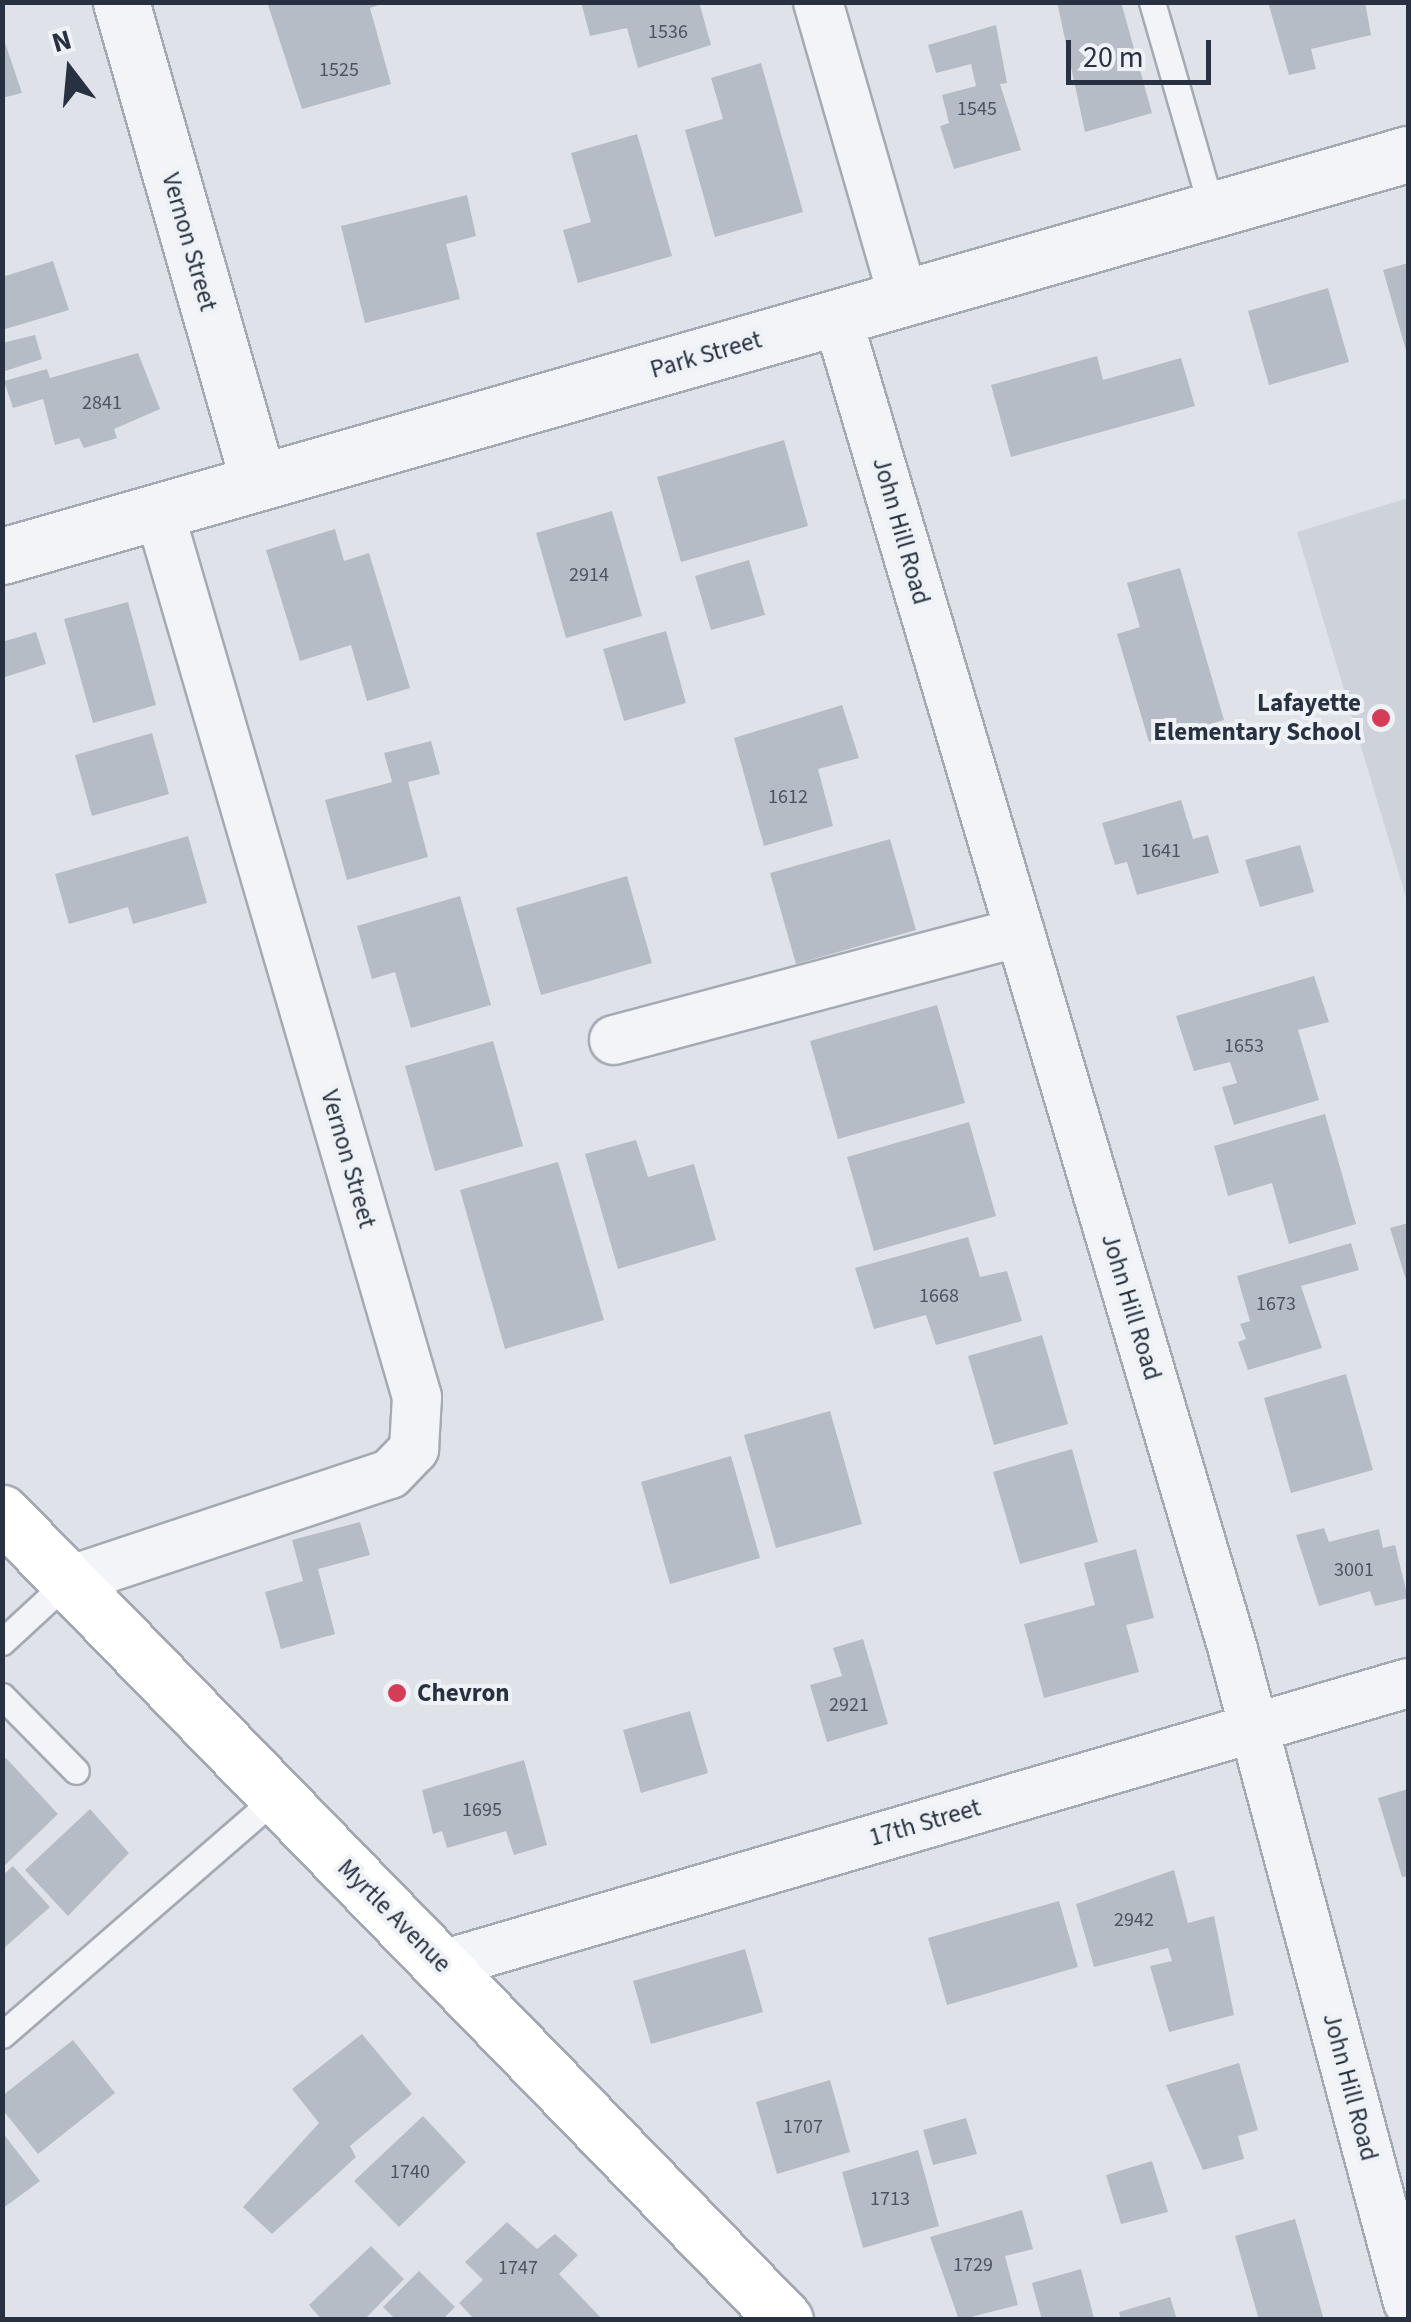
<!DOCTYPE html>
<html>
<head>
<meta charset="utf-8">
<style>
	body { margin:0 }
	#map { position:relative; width:1411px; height:2322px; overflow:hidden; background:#dfe3e9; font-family:"Source Sans 3",sans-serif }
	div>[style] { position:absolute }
	.built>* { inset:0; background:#cdd2db }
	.building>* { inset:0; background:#b6bcc6 }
	.roads { filter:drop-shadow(2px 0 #a4aab3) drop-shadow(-2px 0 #a4aab3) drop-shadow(0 2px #a4aab3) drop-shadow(0 -2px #a4aab3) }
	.service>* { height:25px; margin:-12.5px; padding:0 12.5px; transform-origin:12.5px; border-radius:12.5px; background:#f2f4f7 }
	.minor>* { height:48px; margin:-24px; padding:0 24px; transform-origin:24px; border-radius:24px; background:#f2f4f7 }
	.tertiary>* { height:55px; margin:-27.5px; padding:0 27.5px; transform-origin:27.5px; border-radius:27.5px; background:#f2f4f7 }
	.secondary>* { height:55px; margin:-27.5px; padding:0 27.5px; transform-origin:27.5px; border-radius:27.5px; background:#fff }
	.dots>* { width:28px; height:28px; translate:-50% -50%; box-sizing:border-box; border:5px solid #eef2f6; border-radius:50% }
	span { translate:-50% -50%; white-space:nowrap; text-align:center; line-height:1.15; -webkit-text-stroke:8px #eef2f6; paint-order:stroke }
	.number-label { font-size:20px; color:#4b5462 }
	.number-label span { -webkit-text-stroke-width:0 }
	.street-label { font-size:25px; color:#273141 }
	.poi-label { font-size:25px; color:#273141; font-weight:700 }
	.right { translate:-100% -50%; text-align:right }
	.left { translate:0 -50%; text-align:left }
	.frame { position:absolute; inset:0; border:5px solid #273141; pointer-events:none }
	.north { position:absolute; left:20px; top:20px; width:100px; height:100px; -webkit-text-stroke:8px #eef2f6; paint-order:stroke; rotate:344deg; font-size:28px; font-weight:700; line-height:40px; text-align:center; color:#273141 }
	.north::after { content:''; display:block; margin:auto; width:35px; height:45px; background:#273141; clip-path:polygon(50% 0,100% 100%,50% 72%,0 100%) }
	.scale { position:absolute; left:1066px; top:40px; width:145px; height:45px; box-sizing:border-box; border:5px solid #273141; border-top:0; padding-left:12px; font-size:30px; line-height:35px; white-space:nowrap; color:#273141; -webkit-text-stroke:8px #eef2f6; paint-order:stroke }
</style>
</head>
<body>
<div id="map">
	<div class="built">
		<i style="clip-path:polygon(1408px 498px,1408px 904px,1297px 532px)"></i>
	</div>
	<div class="building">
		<i style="clip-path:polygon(267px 2px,387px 2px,370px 8px,391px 84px,302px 109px)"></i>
		<i style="clip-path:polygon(581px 2px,699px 2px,711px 45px,638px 68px,627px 28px,590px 36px)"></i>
		<i style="clip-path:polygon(1057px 2px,1121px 2px,1152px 113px,1085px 132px)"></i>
		<i style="clip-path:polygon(1268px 2px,1365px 2px,1371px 35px,1311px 49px,1316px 69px,1289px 75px)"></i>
		<i style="clip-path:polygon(996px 25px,1007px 83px,1000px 84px,1021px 150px,954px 169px,940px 126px,949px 123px,942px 95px,976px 86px,971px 64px,936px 73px,928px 45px)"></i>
		<i style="clip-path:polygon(2px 34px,22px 93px,2px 98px)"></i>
		<i style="clip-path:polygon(761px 63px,803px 212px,715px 237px,685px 130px,723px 119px,711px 78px)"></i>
		<i style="clip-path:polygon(637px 134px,672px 256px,578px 283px,563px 230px,591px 222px,571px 153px)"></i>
		<i style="clip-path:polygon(467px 195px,476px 236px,446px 244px,460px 299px,365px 323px,341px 226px)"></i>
		<i style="clip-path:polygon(53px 261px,69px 310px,2px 330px,2px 277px)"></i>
		<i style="clip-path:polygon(1408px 263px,1408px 354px,1407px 354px,1383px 270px)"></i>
		<i style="clip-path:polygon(1328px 288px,1349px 362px,1269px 385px,1248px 311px)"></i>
		<i style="clip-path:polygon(35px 335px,42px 359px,2px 372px,2px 343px)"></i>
		<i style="clip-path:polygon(138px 353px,160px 409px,114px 429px,117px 438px,84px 448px,79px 438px,55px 445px,43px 399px,13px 408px,4px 381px,47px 369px,50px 378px)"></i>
		<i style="clip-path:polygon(1097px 356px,1103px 380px,1181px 358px,1195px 406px,1011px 457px,991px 385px)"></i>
		<i style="clip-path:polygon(784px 440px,808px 526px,681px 562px,657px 477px)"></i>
		<i style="clip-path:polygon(612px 511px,642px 616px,566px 638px,536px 533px)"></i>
		<i style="clip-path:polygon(335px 529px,344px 561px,369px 553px,410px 688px,367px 701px,351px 645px,300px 661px,266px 550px)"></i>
		<i style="clip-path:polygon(749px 560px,765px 615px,711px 630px,695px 576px)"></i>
		<i style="clip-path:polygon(1180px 568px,1224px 720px,1149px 742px,1117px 634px,1140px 627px,1127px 583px)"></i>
		<i style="clip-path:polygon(128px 602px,156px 705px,93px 723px,64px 619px)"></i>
		<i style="clip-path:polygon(666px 631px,686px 703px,624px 721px,603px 649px)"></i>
		<i style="clip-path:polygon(36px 632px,46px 664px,2px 678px,2px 642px)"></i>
		<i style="clip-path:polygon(842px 705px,859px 758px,818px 769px,833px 826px,764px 846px,734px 738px)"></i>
		<i style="clip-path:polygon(152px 733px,169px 794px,92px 816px,75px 755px)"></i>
		<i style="clip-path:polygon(431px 741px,440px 774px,408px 782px,428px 857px,347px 880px,325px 800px,392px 782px,384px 753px)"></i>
		<i style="clip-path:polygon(1181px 800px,1193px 839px,1208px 835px,1219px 873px,1137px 895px,1127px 862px,1115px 865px,1102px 823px)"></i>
		<i style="clip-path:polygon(188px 836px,207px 903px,133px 924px,128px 907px,69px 924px,55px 874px)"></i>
		<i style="clip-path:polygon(890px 839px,916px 930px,796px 964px,770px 873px)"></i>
		<i style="clip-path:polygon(1300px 845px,1314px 892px,1260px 907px,1245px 860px)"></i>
		<i style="clip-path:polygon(627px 876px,652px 963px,541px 995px,516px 908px)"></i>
		<i style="clip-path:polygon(460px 896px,491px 1005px,411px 1028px,395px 972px,372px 979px,357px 926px)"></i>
		<i style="clip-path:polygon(1314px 976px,1329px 1022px,1298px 1030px,1319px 1100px,1234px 1125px,1222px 1087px,1237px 1083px,1230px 1062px,1194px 1071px,1176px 1016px)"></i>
		<i style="clip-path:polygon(937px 1005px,965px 1103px,838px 1139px,810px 1041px)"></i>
		<i style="clip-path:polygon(493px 1041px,523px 1146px,435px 1171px,405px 1066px)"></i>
		<i style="clip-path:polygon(1325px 1114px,1356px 1224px,1289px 1244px,1272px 1183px,1228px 1196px,1214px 1146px)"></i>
		<i style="clip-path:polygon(969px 1122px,996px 1216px,874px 1251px,847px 1157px)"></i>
		<i style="clip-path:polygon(636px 1140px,648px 1177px,694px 1164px,716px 1240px,618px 1269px,585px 1154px)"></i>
		<i style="clip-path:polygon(558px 1162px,604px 1320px,505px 1349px,460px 1190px)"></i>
		<i style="clip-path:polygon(1408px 1223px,1408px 1286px,1390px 1228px)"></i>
		<i style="clip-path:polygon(968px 1237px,980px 1277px,1007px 1271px,1022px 1321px,936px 1345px,926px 1315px,874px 1329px,855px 1268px)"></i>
		<i style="clip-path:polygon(1351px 1243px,1359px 1270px,1301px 1286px,1322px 1348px,1248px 1370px,1238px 1342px,1246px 1339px,1240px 1324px,1250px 1321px,1237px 1276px)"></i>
		<i style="clip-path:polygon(1042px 1335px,1068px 1424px,994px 1445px,968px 1356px)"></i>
		<i style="clip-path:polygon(1346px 1374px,1373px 1470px,1291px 1493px,1264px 1398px)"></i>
		<i style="clip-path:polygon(830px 1411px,862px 1524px,776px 1548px,744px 1435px)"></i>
		<i style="clip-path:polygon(1072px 1449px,1098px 1542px,1020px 1564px,993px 1472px)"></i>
		<i style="clip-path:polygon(731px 1456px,760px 1558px,670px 1584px,641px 1482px)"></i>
		<i style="clip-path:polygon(360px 1522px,370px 1555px,318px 1569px,335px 1634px,281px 1649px,265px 1592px,303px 1581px,292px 1540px)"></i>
		<i style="clip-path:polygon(1324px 1528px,1329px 1542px,1379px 1529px,1383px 1548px,1395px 1545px,1408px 1598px,1375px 1606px,1370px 1591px,1319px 1606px,1296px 1535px)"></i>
		<i style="clip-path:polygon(1136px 1549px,1154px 1618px,1126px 1625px,1139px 1672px,1044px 1698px,1024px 1624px,1095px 1605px,1084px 1563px)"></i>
		<i style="clip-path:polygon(863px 1639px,888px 1724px,827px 1742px,810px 1685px,842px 1676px,833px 1648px)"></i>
		<i style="clip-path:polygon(690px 1711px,708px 1773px,641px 1793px,623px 1730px)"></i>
		<i style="clip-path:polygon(6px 1758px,58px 1814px,2px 1868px,2px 1762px)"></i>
		<i style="clip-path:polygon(524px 1760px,547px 1845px,514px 1855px,506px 1831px,447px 1848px,442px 1831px,433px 1834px,422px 1790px)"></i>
		<i style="clip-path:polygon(1408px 1789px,1408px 1876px,1402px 1877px,1378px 1798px)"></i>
		<i style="clip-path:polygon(90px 1809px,129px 1853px,68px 1916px,25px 1870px)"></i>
		<i style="clip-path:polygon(13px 1866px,50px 1907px,2px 1950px,2px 1876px)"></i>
		<i style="clip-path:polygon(1174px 1870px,1188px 1923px,1214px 1916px,1234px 2015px,1169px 2032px,1150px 1966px,1172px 1961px,1168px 1948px,1094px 1967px,1076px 1904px)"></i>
		<i style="clip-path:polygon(1059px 1901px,1078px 1967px,947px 2005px,928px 1938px)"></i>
		<i style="clip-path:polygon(745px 1949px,763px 2012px,651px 2044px,633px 1981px)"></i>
		<i style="clip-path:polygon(362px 2034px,412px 2094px,350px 2146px,356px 2157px,272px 2234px,243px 2207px,319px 2123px,292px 2089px)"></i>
		<i style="clip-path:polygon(73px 2040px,115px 2093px,38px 2154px,2px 2109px,2px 2096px)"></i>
		<i style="clip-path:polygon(1239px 2063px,1258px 2130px,1238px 2136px,1244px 2159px,1203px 2170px,1166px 2085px)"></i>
		<i style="clip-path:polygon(830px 2080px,850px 2152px,777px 2174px,756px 2102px)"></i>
		<i style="clip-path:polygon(423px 2116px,466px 2162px,399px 2227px,354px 2181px)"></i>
		<i style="clip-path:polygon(966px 2118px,977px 2154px,933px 2165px,923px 2130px)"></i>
		<i style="clip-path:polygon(2px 2132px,40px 2181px,2px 2209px)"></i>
		<i style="clip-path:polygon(918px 2150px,939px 2226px,863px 2248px,842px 2172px)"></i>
		<i style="clip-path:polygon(1152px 2161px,1168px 2212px,1121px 2224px,1106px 2175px)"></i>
		<i style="clip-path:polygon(1022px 2210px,1033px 2249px,1005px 2256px,1018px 2305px,959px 2320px,930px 2237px)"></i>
		<i style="clip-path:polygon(1295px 2219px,1324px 2320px,1259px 2320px,1235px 2236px)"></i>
		<i style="clip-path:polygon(507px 2222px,537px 2249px,555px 2234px,578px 2255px,559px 2274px,603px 2320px,475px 2320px,459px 2303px,483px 2280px,465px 2262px)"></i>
		<i style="clip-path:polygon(371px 2246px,404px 2279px,364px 2320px,322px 2320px,309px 2305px)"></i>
		<i style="clip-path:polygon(1081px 2269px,1094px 2318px,1042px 2320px,1032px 2283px)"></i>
		<i style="clip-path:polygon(419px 2271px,455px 2307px,442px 2320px,396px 2320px,383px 2307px)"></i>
		<i style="clip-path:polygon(1170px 2297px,1177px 2320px,1121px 2320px,1119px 2312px)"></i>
	</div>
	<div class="roads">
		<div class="service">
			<i style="left:1152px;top:2px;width:216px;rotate:73.9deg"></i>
			<i style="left:2px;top:1642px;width:90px;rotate:-42.7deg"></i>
			<i style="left:2px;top:1696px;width:105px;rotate:45.4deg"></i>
			<i style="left:2px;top:2035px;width:362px;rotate:-40.9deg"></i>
		</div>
		<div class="minor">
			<i style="left:818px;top:2px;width:307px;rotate:73.9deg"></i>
			<i style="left:837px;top:317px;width:1391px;rotate:73.45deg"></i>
			<i style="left:1233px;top:1650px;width:675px;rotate:74.98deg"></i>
			<i style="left:614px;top:1040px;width:420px;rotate:-14.9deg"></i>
			<i style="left:68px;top:1581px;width:339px;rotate:-18.4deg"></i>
			<i style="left:390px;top:1474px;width:35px;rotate:-46deg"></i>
			<i style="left:414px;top:1449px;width:52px;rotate:-86.7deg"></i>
			<i style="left:417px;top:1397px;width:923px;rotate:-106.24deg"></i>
			<i style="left:442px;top:1965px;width:1006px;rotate:-16.27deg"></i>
		</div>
		<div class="tertiary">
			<i style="left:121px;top:2px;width:498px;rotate:74deg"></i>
			<i style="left:2px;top:556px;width:1462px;rotate:-15.96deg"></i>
		</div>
		<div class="secondary">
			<i style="left:2px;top:1513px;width:1124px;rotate:45.86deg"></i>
		</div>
	</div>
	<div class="dots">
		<i style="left:1381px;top:718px;background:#d53d57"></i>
		<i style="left:397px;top:1693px;background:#d53d57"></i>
	</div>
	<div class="number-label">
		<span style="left:668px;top:32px">1536</span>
		<span style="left:339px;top:70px">1525</span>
		<span style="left:977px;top:109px">1545</span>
		<span style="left:102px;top:403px">2841</span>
		<span style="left:589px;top:575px">2914</span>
		<span style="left:788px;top:797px">1612</span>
		<span style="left:1161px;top:851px">1641</span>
		<span style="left:1244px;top:1046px">1653</span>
		<span style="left:939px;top:1296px">1668</span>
		<span style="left:1276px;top:1304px">1673</span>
		<span style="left:1354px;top:1570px">3001</span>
		<span style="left:849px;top:1705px">2921</span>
		<span style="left:482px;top:1810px">1695</span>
		<span style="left:1134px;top:1920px">2942</span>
		<span style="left:803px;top:2127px">1707</span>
		<span style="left:410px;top:2172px">1740</span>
		<span style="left:890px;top:2199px">1713</span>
		<span style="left:973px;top:2265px">1729</span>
		<span style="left:518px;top:2268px">1747</span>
	</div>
	<div class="street-label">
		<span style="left:189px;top:242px;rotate:74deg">Vernon Street</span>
		<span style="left:706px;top:355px;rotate:-16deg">Park Street</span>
		<span style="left:901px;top:531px;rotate:74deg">John Hill Road</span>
		<span style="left:348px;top:1159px;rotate:74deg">Vernon Street</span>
		<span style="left:1131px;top:1307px;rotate:73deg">John Hill Road</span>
		<span style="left:925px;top:1823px;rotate:-16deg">17th Street</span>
		<span style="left:394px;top:1916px;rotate:45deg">Myrtle Avenue</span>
		<span style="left:1350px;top:2087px;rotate:75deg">John Hill Road</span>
	</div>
	<div class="poi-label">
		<span class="right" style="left:1361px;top:718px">Lafayette<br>Elementary School</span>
		<span class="left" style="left:417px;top:1693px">Chevron</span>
	</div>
	<div class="frame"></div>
	<div class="north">N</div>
	<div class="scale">20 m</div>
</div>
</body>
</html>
